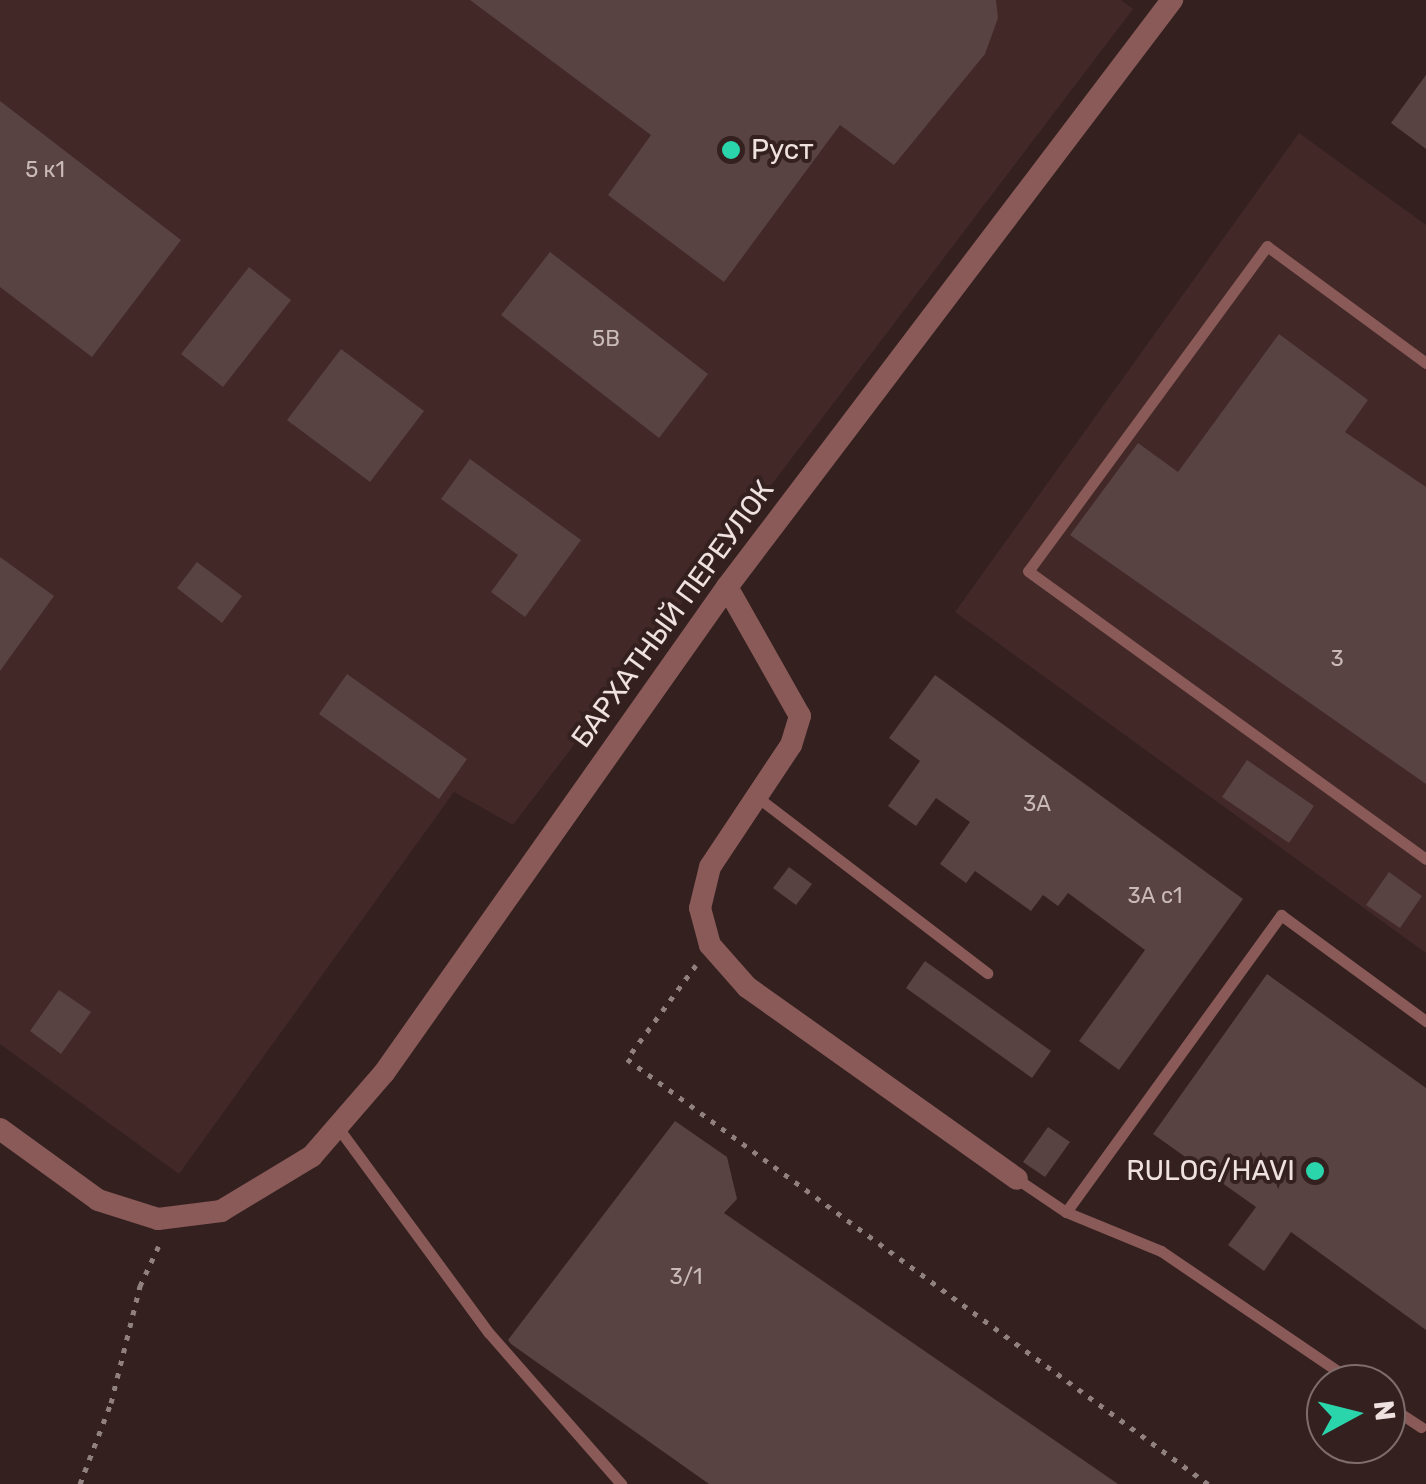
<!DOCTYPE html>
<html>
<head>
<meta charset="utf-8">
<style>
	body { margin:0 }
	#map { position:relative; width:1426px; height:1484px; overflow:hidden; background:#33201f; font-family:Rubik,sans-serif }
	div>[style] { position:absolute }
	.built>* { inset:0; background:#422827 }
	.building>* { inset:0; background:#584342 }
	.path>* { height:5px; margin-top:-2.5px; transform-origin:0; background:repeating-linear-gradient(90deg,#90807f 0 5px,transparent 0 13px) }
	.lane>* { height:11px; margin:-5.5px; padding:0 5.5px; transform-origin:5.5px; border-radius:5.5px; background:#895a58 }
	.street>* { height:22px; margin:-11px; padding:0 11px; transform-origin:11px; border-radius:11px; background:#895a58 }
	.dots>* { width:28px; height:28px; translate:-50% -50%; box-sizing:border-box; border:5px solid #33201f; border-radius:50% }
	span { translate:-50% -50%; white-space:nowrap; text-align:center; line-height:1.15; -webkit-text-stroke:8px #33201f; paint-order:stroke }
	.number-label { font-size:22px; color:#c9bab8 }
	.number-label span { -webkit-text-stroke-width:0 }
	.poi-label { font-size:28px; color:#efe1e0 }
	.left { translate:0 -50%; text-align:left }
	.right { translate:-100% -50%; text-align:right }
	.street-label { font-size:28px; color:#efe1e0 }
	.north { position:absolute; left:1306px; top:1364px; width:100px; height:100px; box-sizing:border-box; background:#33201f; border:2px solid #7e6d6c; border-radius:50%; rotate:83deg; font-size:28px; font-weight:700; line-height:40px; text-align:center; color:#efe1e0 }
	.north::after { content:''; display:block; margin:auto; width:35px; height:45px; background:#2bd5ac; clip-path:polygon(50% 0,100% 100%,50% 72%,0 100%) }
</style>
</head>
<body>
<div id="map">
	<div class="built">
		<i style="clip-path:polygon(0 0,1121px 0,1133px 9px,513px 825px,454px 792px,179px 1174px,0 1044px)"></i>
		<i style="clip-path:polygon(1299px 133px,1426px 225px,1426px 953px,955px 612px)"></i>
	</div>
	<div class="building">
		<i style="clip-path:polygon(470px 0,996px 0,998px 18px,985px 54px,894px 165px,840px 125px,724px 282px,608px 195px,651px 135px)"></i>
		<i style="clip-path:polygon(1426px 75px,1426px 149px,1391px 123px)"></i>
		<i style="clip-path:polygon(0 101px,181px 240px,92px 357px,0 287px)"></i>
		<i style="clip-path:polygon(550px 252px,708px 374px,659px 438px,501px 315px)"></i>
		<i style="clip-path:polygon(249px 267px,291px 300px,223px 387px,181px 354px)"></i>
		<i style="clip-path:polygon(1279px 334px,1368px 400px,1345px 432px,1426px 487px,1426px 784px,1070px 535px,1138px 443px,1178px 472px)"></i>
		<i style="clip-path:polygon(341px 349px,424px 411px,370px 482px,287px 420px)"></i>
		<i style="clip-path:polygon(470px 459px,581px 540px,525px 617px,491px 592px,518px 555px,441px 499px)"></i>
		<i style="clip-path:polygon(0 557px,54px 596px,0 671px)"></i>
		<i style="clip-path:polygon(197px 562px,242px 596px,222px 623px,177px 588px)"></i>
		<i style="clip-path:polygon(347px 674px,467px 759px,439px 799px,319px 714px)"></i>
		<i style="clip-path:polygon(935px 675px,1243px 899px,1119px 1070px,1079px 1041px,1145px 950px,1068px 893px,1058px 906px,1043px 895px,1031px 911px,975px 871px,966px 883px,940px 864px,970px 822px,936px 798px,916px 826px,888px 806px,920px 761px,889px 738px)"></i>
		<i style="clip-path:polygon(1247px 760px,1314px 806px,1289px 843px,1222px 797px)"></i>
		<i style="clip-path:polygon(789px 867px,812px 884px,796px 905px,773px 888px)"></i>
		<i style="clip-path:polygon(1389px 872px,1422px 896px,1400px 928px,1366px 905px)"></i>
		<i style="clip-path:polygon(925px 961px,1051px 1051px,1032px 1078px,906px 988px)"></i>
		<i style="clip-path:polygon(1267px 974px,1426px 1088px,1426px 1330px,1291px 1232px,1264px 1271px,1228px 1245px,1256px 1207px,1153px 1134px)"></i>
		<i style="clip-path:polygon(59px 990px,91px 1012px,61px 1054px,30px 1031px)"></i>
		<i style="clip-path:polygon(675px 1121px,727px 1157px,737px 1199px,724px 1213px,1118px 1484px,709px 1484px,511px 1344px,508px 1340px)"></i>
		<i style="clip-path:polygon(1048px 1127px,1070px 1142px,1045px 1177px,1023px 1162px)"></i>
	</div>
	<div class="path">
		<i style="left:696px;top:965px;width:117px;rotate:126.3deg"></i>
		<i style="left:627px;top:1059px;width:720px;rotate:36.19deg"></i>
		<i style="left:80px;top:1484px;width:87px;rotate:-69.1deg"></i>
		<i style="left:111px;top:1403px;width:121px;rotate:-76.1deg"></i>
		<i style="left:140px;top:1286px;width:50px;rotate:-65deg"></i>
	</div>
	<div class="lane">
		<i style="left:1426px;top:363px;width:197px;rotate:-143.7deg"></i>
		<i style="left:1267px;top:246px;width:403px;rotate:126.3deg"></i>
		<i style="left:1028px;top:571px;width:491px;rotate:35.9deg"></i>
		<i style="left:757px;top:797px;width:290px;rotate:37.4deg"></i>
		<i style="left:339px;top:1129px;width:253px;rotate:53.7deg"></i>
		<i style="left:489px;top:1333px;width:201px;rotate:48.8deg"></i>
		<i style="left:1017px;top:1179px;width:59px;rotate:34deg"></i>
		<i style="left:1066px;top:1212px;width:103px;rotate:22.3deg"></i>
		<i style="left:1161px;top:1251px;width:237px;rotate:34.2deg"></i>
		<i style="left:1066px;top:1212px;width:367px;rotate:-54.1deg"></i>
		<i style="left:1281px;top:915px;width:180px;rotate:36.2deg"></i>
		<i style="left:1386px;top:1404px;width:42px;rotate:33.3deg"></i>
	</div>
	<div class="street">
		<i style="left:727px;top:587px;width:148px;rotate:60.5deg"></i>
		<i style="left:800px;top:716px;width:30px;rotate:107deg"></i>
		<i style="left:791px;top:745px;width:146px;rotate:123.6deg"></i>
		<i style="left:710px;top:867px;width:42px;rotate:103.7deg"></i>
		<i style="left:700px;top:908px;width:38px;rotate:75deg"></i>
		<i style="left:710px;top:945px;width:56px;rotate:48.6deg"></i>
		<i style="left:747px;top:987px;width:331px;rotate:35.4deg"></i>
		<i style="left:0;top:1129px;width:121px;rotate:35.9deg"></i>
		<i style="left:98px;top:1200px;width:63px;rotate:17.6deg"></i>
		<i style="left:158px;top:1219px;width:64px;rotate:-7.2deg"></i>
		<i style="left:221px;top:1211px;width:106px;rotate:-31.1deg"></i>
		<i style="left:312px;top:1156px;width:110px;rotate:-49.1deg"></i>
		<i style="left:384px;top:1073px;width:595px;rotate:-54.79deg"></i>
		<i style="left:727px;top:587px;width:737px;rotate:-52.83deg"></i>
	</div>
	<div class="dots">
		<i style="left:731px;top:150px;background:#2bd5ac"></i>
		<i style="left:1315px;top:1171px;background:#2bd5ac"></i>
	</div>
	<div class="number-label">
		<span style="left:45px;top:170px">5 к1</span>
		<span style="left:606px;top:339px">5В</span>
		<span style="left:1337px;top:659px">3</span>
		<span style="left:1037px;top:804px">3А</span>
		<span style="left:1155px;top:896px">3А с1</span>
		<span style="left:686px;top:1277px">3/1</span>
	</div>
	<div class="poi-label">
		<span class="left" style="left:751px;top:150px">Руст</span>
		<span class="right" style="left:1295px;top:1171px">RULOG/HAVI</span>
	</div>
	<div class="street-label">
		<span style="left:673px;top:614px;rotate:-54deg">БАРХАТНЫЙ ПЕРЕУЛОК</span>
	</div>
	<div class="north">N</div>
</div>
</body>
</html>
